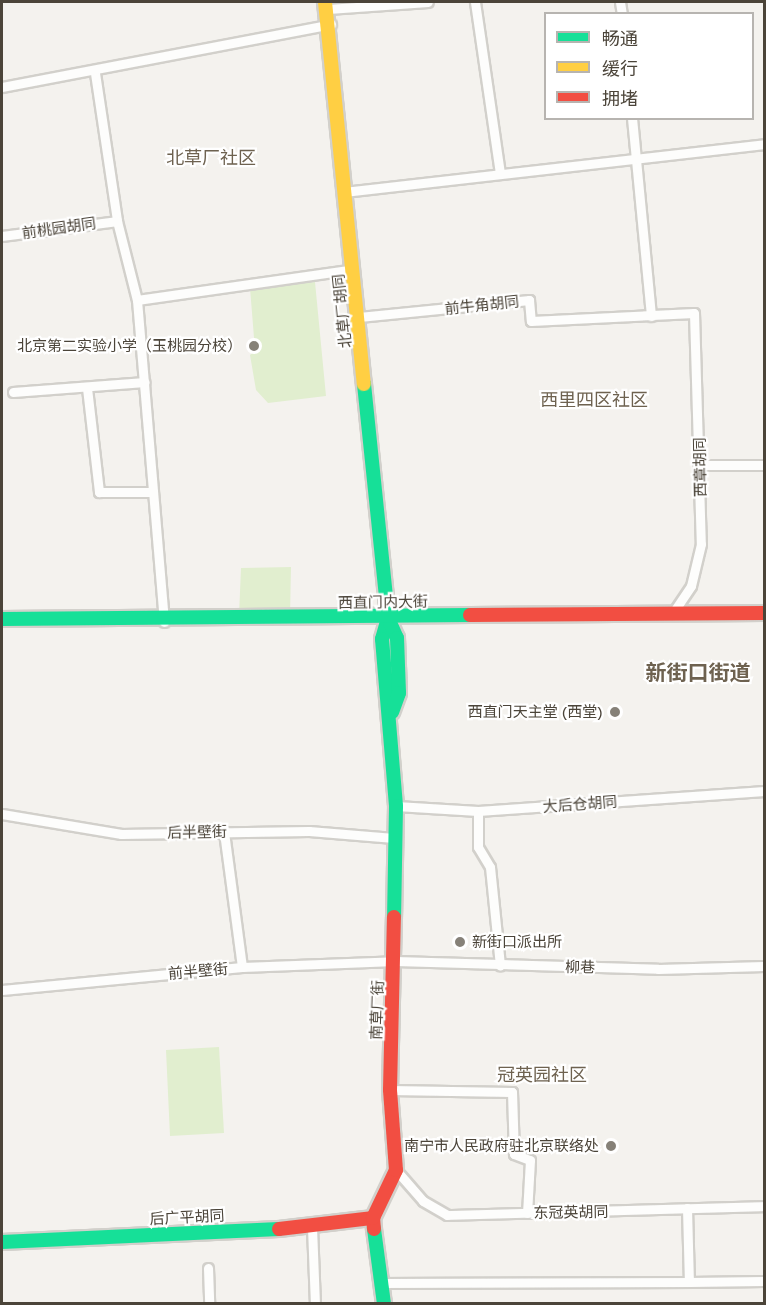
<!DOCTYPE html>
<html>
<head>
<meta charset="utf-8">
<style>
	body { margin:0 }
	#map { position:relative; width:766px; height:1305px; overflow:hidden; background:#f4f2ee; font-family:"Golos Text","Noto Sans SC",sans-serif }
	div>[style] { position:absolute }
	.green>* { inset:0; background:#e1eecf }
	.roads { filter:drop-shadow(2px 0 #d2d0cb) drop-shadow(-2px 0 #d2d0cb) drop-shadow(0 2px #d2d0cb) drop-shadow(0 -2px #d2d0cb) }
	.street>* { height:9px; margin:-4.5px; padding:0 4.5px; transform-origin:4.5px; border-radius:4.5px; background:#fdfdfc }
	.fast>* { height:14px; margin:-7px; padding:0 7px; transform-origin:7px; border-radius:7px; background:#16e098 }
	.slow>* { height:14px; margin:-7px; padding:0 7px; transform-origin:7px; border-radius:7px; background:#ffcf43 }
	.jam>* { height:14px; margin:-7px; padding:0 7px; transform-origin:7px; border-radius:7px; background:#f24e42 }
	.dots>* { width:16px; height:16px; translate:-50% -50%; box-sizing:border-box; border:3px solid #fff; border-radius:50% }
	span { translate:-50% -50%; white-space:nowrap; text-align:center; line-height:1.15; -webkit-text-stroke:4.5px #fff; paint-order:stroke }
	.street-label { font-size:15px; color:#4b4439 }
	.poi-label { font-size:15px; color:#4b4439 }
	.right { translate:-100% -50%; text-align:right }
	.left { translate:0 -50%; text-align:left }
	.quarter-label { font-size:18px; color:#6e6250 }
	.district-label { font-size:21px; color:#6e6250; font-weight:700 }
	.frame { position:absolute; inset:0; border:3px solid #4b4439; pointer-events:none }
	.legend { position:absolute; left:544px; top:12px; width:210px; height:108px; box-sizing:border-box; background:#fff; border:2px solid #b7b4b0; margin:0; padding:8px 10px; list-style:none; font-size:18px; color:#4b4439 }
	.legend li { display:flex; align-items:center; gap:12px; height:30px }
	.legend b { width:30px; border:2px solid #b7b4b0 }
</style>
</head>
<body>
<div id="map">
	<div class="green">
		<i style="clip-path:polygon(315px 282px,326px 396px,268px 403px,256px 390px,250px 355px,255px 350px,250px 288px)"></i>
		<i style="clip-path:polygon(291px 567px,290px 616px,239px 616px,241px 568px)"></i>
		<i style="clip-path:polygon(219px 1047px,224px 1133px,170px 1136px,166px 1050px)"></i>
	</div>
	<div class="roads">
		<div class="street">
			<i style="left:475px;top:2px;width:173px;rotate:81.7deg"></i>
			<i style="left:620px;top:2px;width:12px;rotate:81deg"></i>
			<i style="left:328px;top:9px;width:100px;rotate:-4deg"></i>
			<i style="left:95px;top:73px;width:150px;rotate:81.5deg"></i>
			<i style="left:117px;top:221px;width:81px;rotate:75.8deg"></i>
			<i style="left:137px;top:300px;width:323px;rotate:85.2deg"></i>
			<i style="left:2px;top:87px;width:335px;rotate:-10.8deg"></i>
			<i style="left:632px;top:118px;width:199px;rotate:84.5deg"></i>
			<i style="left:344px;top:192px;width:423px;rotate:-6.5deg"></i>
			<i style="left:2px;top:236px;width:116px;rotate:-7.4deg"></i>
			<i style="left:137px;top:300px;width:219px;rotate:-8.1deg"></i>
			<i style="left:359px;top:317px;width:171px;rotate:-5.7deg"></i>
			<i style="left:529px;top:300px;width:21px;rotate:85deg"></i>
			<i style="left:531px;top:321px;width:163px;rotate:-2.8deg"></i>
			<i style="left:694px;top:313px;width:231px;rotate:88.3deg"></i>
			<i style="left:701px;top:544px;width:43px;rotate:103.4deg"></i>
			<i style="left:691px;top:586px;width:34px;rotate:124deg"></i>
			<i style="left:87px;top:388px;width:105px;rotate:83.4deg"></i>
			<i style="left:99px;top:492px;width:53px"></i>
			<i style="left:13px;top:392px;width:132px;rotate:-4.3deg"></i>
			<i style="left:700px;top:465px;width:64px"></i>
			<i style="left:396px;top:806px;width:82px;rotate:3.5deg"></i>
			<i style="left:478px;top:811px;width:287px;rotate:-4deg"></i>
			<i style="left:478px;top:811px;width:36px;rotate:90deg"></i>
			<i style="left:478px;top:847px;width:23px;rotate:59deg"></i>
			<i style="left:490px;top:867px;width:99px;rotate:84.2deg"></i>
			<i style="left:2px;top:814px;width:121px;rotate:9.5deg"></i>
			<i style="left:121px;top:834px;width:188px;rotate:-0.9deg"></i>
			<i style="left:309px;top:831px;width:85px;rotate:4.7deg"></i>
			<i style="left:224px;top:832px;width:136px;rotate:82.4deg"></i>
			<i style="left:2px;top:990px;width:241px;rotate:-5.5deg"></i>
			<i style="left:242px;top:967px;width:153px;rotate:-2.2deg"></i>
			<i style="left:395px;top:961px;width:263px;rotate:1.7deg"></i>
			<i style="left:658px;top:969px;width:106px;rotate:-1.6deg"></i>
			<i style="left:390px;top:1090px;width:122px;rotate:0.9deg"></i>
			<i style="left:512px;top:1092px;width:62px;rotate:88.2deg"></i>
			<i style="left:514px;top:1154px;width:17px;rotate:21deg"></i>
			<i style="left:530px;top:1160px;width:53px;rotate:93.2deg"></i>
			<i style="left:396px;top:1170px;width:41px;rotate:48.9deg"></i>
			<i style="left:423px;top:1201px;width:28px;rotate:30deg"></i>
			<i style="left:447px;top:1215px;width:317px;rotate:-1.6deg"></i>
			<i style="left:687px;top:1208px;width:74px;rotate:88.5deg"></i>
			<i style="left:689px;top:1282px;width:75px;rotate:-0.8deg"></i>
			<i style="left:312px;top:1227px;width:77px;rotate:87.8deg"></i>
			<i style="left:208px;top:1268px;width:36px;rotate:88deg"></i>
			<i style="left:383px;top:1283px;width:306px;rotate:-0.2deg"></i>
		</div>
		<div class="fast">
			<i style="left:364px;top:384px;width:235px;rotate:84.1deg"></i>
			<i style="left:388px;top:618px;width:22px;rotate:106deg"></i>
			<i style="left:382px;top:639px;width:168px;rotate:85.2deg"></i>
			<i style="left:396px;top:806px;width:111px;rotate:91deg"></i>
			<i style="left:388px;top:618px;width:22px;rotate:66deg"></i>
			<i style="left:397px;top:638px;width:55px;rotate:87.9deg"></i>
			<i style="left:399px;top:693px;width:20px;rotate:110deg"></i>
			<i style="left:2px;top:619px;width:468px;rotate:-0.5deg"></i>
			<i style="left:374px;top:1229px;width:76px;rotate:82.4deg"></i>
			<i style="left:2px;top:1242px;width:277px;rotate:-2.7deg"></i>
		</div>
		<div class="slow">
			<i style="left:325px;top:2px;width:384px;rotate:84.2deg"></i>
		</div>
		<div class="jam">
			<i style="left:470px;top:615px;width:294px;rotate:-0.4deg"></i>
			<i style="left:279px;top:1229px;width:95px;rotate:-6.7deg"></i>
			<i style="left:374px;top:1229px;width:11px;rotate:-95deg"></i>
			<i style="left:373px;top:1218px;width:53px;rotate:-64.4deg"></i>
			<i style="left:396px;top:1170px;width:80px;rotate:-94.3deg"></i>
			<i style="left:390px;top:1090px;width:173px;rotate:-88.7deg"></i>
		</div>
	</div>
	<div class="dots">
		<i style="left:254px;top:346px;background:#868178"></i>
		<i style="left:615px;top:712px;background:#868178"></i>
		<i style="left:460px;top:942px;background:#868178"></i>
		<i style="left:611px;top:1146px;background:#868178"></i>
	</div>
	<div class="street-label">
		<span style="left:59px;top:228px;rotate:-8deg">前桃园胡同</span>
		<span style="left:482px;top:305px;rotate:-6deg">前牛角胡同</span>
		<span style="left:342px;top:311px;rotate:-96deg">北草厂胡同</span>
		<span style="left:700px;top:467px;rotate:-91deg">西章胡同</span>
		<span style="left:383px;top:602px;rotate:-1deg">西直门内大街</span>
		<span style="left:580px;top:804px;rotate:-4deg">大后仓胡同</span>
		<span style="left:197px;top:832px;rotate:-1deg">后半壁街</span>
		<span style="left:580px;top:967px;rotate:1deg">柳巷</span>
		<span style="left:198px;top:971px;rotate:-5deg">前半壁街</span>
		<span style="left:377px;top:1010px;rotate:-88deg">南草厂街</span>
		<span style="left:571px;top:1212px;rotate:-1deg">东冠英胡同</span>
		<span style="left:187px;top:1217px;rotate:-3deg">后广平胡同</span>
	</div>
	<div class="poi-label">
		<span class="right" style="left:242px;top:346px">北京第二实验小学（玉桃园分校）</span>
		<span class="right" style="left:603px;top:712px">西直门天主堂 (西堂)</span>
		<span class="left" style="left:472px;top:942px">新街口派出所</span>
		<span class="right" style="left:599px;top:1146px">南宁市人民政府驻北京联络处</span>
	</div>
	<div class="quarter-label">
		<span style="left:211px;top:157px">北草厂社区</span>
		<span style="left:594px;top:399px">西里四区社区</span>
		<span style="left:542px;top:1074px">冠英园社区</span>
	</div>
	<div class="district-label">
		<span style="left:698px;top:672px">新街口街道</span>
	</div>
	<div class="frame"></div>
	<ul class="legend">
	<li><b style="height:8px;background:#16e098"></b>畅通</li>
	<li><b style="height:8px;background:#ffcf43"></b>缓行</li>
	<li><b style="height:8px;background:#f24e42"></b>拥堵</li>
	</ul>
</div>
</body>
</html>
